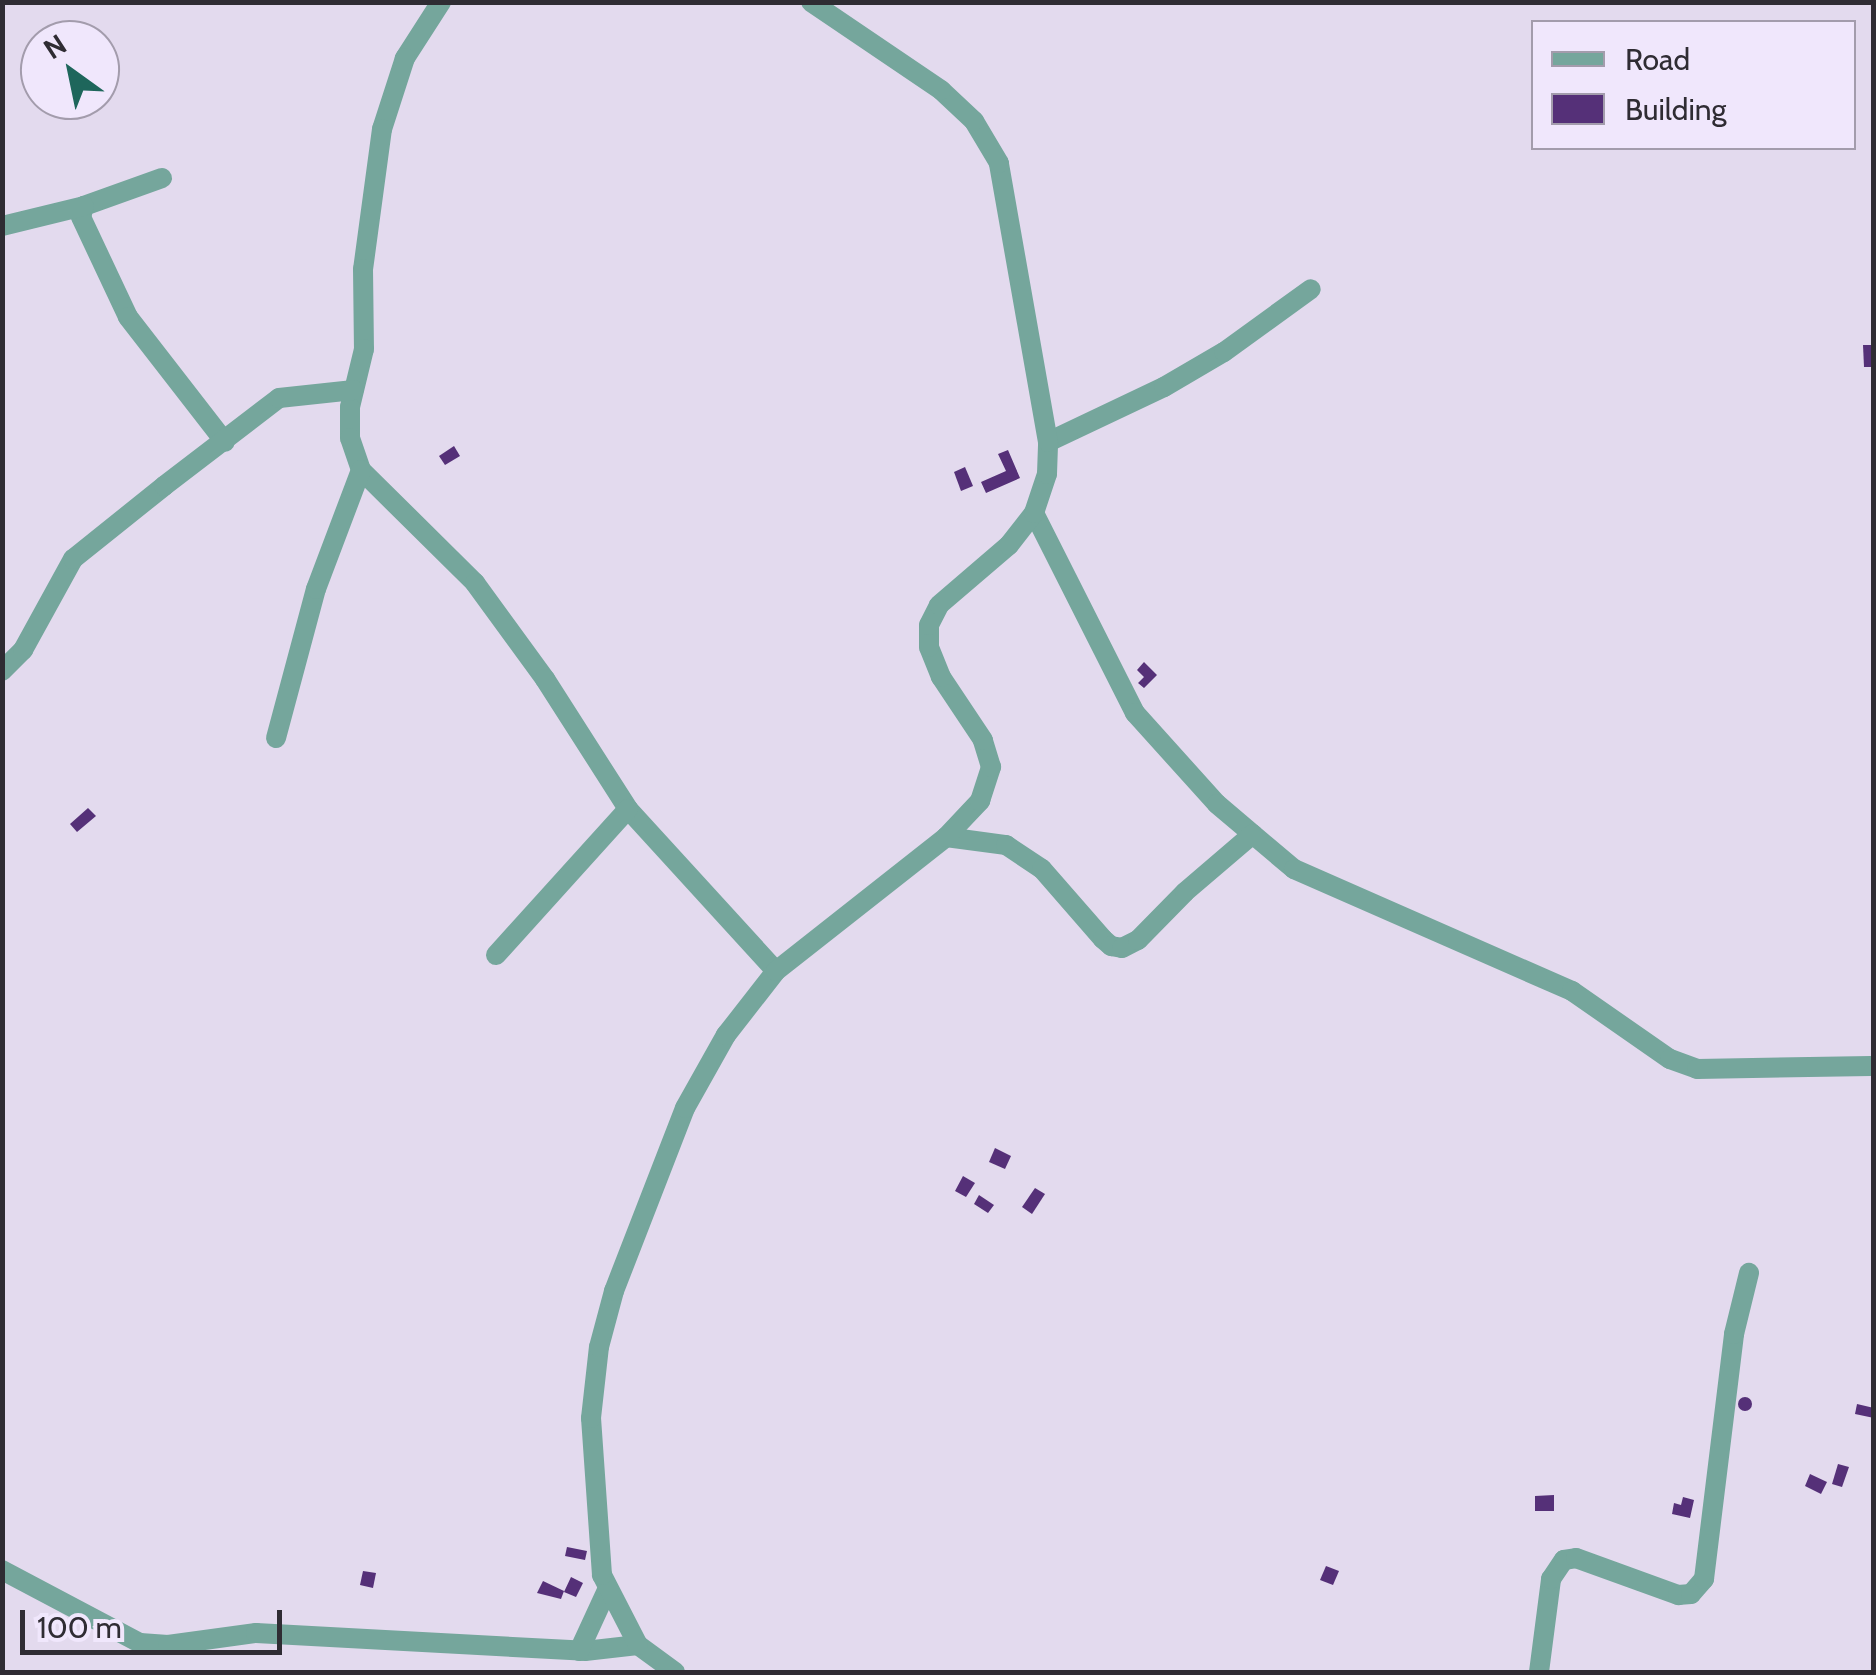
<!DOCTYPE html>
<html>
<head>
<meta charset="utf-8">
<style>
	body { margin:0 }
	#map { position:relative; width:1876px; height:1675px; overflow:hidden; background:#e3daee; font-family:Cabin,sans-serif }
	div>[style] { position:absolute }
	.building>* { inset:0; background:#553078 }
	.round { border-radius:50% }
	.minor>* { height:20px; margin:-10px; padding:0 10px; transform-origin:10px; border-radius:10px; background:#75a69c }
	span { translate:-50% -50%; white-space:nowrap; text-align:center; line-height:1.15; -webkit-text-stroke:10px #f0e7fc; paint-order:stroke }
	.frame { position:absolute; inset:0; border:5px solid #2f2c33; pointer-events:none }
	.legend { position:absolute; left:1531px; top:20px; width:325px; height:130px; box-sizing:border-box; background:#f0e7fc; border:2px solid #a39cac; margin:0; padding:12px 18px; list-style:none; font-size:30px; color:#2f2c33 }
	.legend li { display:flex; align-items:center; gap:20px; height:50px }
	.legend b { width:50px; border:2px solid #a39cac }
	.north { position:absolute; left:20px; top:20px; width:100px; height:100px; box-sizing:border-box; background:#f0e7fc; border:2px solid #a39cac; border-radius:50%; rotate:327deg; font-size:28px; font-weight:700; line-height:40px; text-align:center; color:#2f2c33 }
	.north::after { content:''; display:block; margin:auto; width:35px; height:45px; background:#1e665b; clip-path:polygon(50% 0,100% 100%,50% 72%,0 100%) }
	.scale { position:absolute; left:20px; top:1610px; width:262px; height:45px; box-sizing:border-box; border:5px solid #2f2c33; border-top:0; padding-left:12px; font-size:30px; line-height:35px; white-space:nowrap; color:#2f2c33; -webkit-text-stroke:8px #f0e7fc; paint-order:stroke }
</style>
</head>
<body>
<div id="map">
	<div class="building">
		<i style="clip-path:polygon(1863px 345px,1874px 345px,1874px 367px,1864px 367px)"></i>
		<i style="clip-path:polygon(454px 446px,460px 456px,445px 465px,439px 456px)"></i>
		<i style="clip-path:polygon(1008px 450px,1020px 478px,986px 493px,981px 482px,1006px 471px,998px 454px)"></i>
		<i style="clip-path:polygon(965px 467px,973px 486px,961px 491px,954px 472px)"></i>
		<i style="clip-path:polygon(1144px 662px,1157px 675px,1144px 688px,1138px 683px,1144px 677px,1137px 670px)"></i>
		<i style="clip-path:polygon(88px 808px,96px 816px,77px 832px,70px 824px)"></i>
		<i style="clip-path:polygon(995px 1148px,1011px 1156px,1005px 1169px,989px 1162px)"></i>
		<i style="clip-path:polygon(963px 1176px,975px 1183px,966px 1197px,955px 1191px)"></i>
		<i style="clip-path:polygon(1035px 1188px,1045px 1194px,1032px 1214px,1022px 1207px)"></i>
		<i style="clip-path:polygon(979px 1195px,994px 1205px,988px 1213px,974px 1204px)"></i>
		<i class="round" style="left:1738px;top:1397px;width:14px;height:14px"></i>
		<i style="clip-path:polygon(1857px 1404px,1874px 1408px,1874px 1418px,1855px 1414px)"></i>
		<i style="clip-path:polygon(1838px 1464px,1849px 1467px,1842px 1487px,1832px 1484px)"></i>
		<i style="clip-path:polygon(1810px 1474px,1827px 1482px,1821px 1494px,1805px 1486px)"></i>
		<i style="clip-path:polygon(1554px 1495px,1554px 1511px,1535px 1511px,1535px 1496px)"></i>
		<i style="clip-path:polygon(1683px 1497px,1694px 1500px,1690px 1518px,1672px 1514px,1674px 1503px,1681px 1505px)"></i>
		<i style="clip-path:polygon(567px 1547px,587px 1551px,585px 1560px,565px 1556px)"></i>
		<i style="clip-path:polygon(1326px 1566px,1339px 1571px,1333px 1585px,1320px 1580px)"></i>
		<i style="clip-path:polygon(363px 1571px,376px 1573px,373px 1588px,360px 1585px)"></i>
		<i style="clip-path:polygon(571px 1577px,583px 1583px,576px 1597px,564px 1592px)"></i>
		<i style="clip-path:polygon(543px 1581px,564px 1591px,561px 1599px,537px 1593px)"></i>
	</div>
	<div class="minor">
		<i style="left:441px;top:2px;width:67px;rotate:122.7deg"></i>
		<i style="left:405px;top:58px;width:75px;rotate:107.9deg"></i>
		<i style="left:382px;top:129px;width:141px;rotate:97.7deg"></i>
		<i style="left:363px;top:269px;width:80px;rotate:89.3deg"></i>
		<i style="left:364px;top:349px;width:60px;rotate:103.6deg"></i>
		<i style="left:350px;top:407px;width:31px;rotate:90deg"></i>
		<i style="left:350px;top:438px;width:34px;rotate:71deg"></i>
		<i style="left:361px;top:470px;width:161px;rotate:44.7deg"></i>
		<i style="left:475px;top:583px;width:119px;rotate:53.9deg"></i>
		<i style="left:545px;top:679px;width:154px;rotate:57.4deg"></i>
		<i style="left:628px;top:809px;width:219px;rotate:47.6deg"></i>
		<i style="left:162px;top:178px;width:83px;rotate:160.3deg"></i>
		<i style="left:84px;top:206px;width:11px;rotate:105deg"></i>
		<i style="left:81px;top:217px;width:110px;rotate:64.8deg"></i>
		<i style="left:128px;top:317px;width:158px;rotate:52.2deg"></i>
		<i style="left:2px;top:226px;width:84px;rotate:-13.7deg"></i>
		<i style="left:1048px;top:442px;width:128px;rotate:-25.4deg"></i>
		<i style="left:1164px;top:387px;width:69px;rotate:-30.3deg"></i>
		<i style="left:1224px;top:352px;width:107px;rotate:-35.9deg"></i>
		<i style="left:1034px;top:513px;width:224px;rotate:63.2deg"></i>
		<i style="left:1135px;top:713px;width:122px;rotate:48deg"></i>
		<i style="left:1217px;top:804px;width:101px;rotate:40.2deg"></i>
		<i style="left:1294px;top:869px;width:304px;rotate:23.7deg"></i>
		<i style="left:1572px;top:991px;width:119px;rotate:34.8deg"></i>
		<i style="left:1670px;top:1059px;width:29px;rotate:20deg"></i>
		<i style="left:1697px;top:1069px;width:174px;rotate:-1deg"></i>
		<i style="left:2px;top:671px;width:30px;rotate:-45deg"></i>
		<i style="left:23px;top:650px;width:104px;rotate:-61.2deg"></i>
		<i style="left:73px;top:559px;width:117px;rotate:-38.7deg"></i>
		<i style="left:164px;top:486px;width:145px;rotate:-37.4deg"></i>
		<i style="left:279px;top:398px;width:75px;rotate:-6.1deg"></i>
		<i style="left:276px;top:738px;width:154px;rotate:-75deg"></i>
		<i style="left:316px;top:589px;width:127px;rotate:-69.3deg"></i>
		<i style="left:946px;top:837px;width:61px;rotate:7.6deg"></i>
		<i style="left:1006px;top:845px;width:43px;rotate:33.7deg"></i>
		<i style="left:1042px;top:869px;width:93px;rotate:48.9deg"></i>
		<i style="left:1103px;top:939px;width:11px;rotate:41deg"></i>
		<i style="left:1111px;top:946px;width:11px;rotate:10deg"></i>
		<i style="left:1122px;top:948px;width:18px;rotate:-27deg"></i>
		<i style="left:1138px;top:940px;width:67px;rotate:-45.6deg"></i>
		<i style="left:1185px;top:892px;width:89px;rotate:-40.5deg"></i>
		<i style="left:496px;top:955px;width:197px;rotate:-47.9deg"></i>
		<i style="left:2px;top:1570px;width:156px;rotate:27.9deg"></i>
		<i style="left:140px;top:1643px;width:28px;rotate:4deg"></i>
		<i style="left:168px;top:1645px;width:89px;rotate:-7.8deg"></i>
		<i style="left:256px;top:1633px;width:329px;rotate:3.1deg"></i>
		<i style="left:585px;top:1651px;width:53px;rotate:-6.5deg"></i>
		<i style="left:579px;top:1651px;width:67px;rotate:-65.3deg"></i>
		<i style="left:675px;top:1672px;width:46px;rotate:-143.9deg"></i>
		<i style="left:638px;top:1645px;width:79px;rotate:-117.2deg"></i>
		<i style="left:602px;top:1575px;width:157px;rotate:-94deg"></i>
		<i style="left:591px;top:1418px;width:71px;rotate:-83.6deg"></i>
		<i style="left:599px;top:1347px;width:58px;rotate:-75deg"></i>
		<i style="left:614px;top:1291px;width:196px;rotate:-68.8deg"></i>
		<i style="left:685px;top:1108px;width:84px;rotate:-60.7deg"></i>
		<i style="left:726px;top:1035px;width:81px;rotate:-52deg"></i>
		<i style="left:776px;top:971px;width:216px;rotate:-38.2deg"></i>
		<i style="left:946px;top:837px;width:50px;rotate:-46.6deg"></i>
		<i style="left:980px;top:801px;width:36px;rotate:-72deg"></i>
		<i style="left:991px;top:767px;width:28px;rotate:-107deg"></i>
		<i style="left:983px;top:740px;width:76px;rotate:-123.7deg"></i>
		<i style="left:941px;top:677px;width:32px;rotate:-112deg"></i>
		<i style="left:929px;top:647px;width:22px;rotate:-90deg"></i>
		<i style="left:929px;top:625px;width:22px;rotate:-63deg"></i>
		<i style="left:939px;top:605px;width:92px;rotate:-40.6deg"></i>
		<i style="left:1009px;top:545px;width:41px;rotate:-52deg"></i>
		<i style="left:1034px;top:513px;width:41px;rotate:-71.6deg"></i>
		<i style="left:1047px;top:474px;width:32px;rotate:-88deg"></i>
		<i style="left:1048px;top:442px;width:283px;rotate:-100deg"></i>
		<i style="left:999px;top:163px;width:49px;rotate:-120.8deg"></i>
		<i style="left:974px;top:121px;width:45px;rotate:-136.8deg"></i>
		<i style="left:941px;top:90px;width:157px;rotate:-145.9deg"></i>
		<i style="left:1539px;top:1672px;width:94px;rotate:-82.6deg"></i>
		<i style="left:1551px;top:1579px;width:23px;rotate:-56deg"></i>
		<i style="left:1564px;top:1560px;width:12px;rotate:-9deg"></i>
		<i style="left:1576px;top:1558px;width:109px;rotate:19.9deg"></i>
		<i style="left:1678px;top:1595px;width:13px;rotate:-4deg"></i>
		<i style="left:1691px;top:1594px;width:20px;rotate:-49deg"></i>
		<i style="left:1704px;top:1579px;width:247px;rotate:-83deg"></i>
		<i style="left:1734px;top:1334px;width:63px;rotate:-76.2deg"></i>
	</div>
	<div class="frame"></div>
	<ul class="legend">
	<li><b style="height:12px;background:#75a69c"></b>Road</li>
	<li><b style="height:28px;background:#553078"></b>Building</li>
	</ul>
	<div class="north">N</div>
	<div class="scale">100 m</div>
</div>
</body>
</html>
